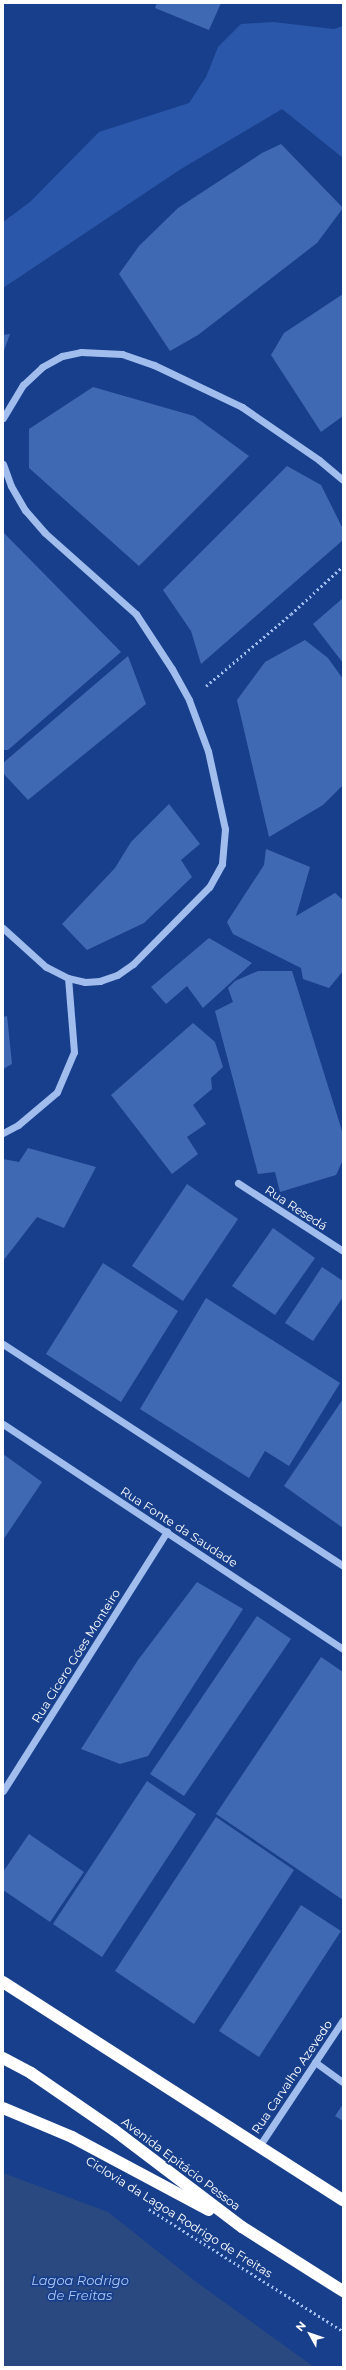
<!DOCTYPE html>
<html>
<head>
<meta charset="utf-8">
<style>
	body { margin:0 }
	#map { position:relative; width:346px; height:2370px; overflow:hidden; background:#183f8b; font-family:Montserrat,sans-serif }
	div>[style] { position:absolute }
	.green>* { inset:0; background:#2a57a9 }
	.water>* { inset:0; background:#2b4981 }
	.building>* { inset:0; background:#4069b3 }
	.path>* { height:2.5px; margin-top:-1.25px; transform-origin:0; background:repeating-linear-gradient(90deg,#a1bdee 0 2px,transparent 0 5px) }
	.minor>* { height:7px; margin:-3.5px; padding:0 3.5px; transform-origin:3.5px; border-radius:3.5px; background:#a1bdee }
	.highway>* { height:12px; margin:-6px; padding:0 6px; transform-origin:6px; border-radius:6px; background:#fff }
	span { translate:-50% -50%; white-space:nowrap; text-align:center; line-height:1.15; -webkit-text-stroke:3.5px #183f8b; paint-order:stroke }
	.street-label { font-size:12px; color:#fff }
	.water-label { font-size:13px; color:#adc7f5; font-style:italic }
	.frame { position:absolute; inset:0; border:4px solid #fff; pointer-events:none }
	.north { position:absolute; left:290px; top:2314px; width:40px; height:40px; -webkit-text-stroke:3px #183f8b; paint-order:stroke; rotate:310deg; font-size:11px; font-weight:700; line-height:16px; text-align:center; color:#fff }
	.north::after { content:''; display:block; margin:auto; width:14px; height:18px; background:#fff; clip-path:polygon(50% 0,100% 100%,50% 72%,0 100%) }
</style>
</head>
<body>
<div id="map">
	<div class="green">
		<i style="clip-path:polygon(273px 22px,334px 29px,343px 26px,343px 158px,282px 109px,181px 169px,3px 288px,3px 222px,30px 202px,99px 132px,189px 103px,206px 77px,218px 47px,241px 24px)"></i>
	</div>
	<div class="water">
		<i style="clip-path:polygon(3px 2173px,108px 2212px,195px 2281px,314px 2367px,3px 2367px)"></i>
	</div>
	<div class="building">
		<i style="clip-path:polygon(157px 3px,221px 3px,209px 30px,155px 8px)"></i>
		<i style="clip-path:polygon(281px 144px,343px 208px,317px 243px,198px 335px,170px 351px,119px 274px,139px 246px,178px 208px,262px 153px)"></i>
		<i style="clip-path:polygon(343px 294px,343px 416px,321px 432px,271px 355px,284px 333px)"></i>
		<i style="clip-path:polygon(10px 334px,3px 353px,3px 335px)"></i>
		<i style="clip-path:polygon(93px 387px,194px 416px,249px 456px,139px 566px,29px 468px,29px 429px)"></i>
		<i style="clip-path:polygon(287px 466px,321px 485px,343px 529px,343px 540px,201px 664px,191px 631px,163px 590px)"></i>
		<i style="clip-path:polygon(3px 532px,121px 652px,8px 750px,3px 750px)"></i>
		<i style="clip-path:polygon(343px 598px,343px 663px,313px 624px)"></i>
		<i style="clip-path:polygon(305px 640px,328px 658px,343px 679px,343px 785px,323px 805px,269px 837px,237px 700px,265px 662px)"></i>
		<i style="clip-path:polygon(128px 656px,146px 704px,28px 800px,3px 773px,3px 763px)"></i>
		<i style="clip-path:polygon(169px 804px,200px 844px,181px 860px,192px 877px,144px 923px,87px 950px,62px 924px,115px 868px,131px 842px)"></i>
		<i style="clip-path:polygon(266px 849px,310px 867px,296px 916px,335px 893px,343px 900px,343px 971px,329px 988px,303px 979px,301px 968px,233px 934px,227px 922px,264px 865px)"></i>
		<i style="clip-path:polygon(209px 938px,252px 963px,203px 1008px,187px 986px,166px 1004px,151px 987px)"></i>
		<i style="clip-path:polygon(258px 971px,292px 971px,343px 1134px,343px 1160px,336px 1175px,280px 1192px,275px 1172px,258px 1174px,215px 1011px,233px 1002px,228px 988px,235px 981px)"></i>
		<i style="clip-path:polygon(7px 1016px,12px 1064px,3px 1069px,3px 1017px)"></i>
		<i style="clip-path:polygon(193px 1023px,215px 1042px,223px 1067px,211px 1078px,212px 1089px,193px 1105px,206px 1124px,187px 1137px,198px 1154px,172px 1174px,111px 1095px)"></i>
		<i style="clip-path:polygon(28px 1148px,96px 1167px,64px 1228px,37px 1217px,3px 1261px,3px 1159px,19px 1162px)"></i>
		<i style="clip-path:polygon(187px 1184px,238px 1219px,183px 1301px,132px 1266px)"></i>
		<i style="clip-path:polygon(273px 1228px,315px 1258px,275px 1315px,232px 1286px)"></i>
		<i style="clip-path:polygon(103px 1263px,178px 1311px,121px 1402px,46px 1354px)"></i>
		<i style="clip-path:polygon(322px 1267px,343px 1281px,343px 1297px,313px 1341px,285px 1323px)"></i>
		<i style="clip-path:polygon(206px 1298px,340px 1383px,289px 1466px,265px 1451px,249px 1478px,140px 1409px)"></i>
		<i style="clip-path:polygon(343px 1399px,343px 1528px,284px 1486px)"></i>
		<i style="clip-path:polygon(3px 1454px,42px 1482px,3px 1540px)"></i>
		<i style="clip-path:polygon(197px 1582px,243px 1609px,148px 1756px,120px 1764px,81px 1749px,138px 1660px)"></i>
		<i style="clip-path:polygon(257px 1616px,291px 1639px,184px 1796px,150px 1774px)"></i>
		<i style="clip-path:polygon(321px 1657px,343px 1672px,343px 1900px,216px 1814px)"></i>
		<i style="clip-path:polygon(147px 1781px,196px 1814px,102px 1957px,53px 1924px)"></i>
		<i style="clip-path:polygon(216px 1817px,294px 1870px,194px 2024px,115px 1971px)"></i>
		<i style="clip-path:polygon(29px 1834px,84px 1872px,50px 1922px,3px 1890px,3px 1872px)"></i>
		<i style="clip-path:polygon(301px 1905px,341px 1931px,259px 2057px,219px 2031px)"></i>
		<i style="clip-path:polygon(343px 2104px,343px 2121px,335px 2116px)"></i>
	</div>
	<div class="path">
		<i style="left:206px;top:686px;width:111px;rotate:-40.3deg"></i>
		<i style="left:291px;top:614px;width:71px;rotate:-42.7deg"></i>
		<i style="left:149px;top:2209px;width:229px;rotate:32.2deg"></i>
	</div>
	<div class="minor">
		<i style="left:3px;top:418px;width:39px;rotate:-59deg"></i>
		<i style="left:23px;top:385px;width:26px;rotate:-43deg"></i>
		<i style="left:42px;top:367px;width:23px;rotate:-29deg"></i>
		<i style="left:62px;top:356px;width:19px;rotate:-12deg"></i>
		<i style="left:81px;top:352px;width:41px;rotate:2.8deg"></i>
		<i style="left:122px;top:354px;width:34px;rotate:19deg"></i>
		<i style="left:154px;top:365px;width:98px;rotate:25.5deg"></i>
		<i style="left:242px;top:407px;width:93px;rotate:34.5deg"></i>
		<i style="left:319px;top:460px;width:31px;rotate:40deg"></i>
		<i style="left:3px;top:464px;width:23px;rotate:70deg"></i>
		<i style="left:11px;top:486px;width:28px;rotate:60deg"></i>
		<i style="left:25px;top:510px;width:30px;rotate:49deg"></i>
		<i style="left:45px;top:533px;width:122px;rotate:41.7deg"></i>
		<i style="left:136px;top:614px;width:66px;rotate:56.8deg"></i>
		<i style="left:172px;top:669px;width:35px;rotate:61deg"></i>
		<i style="left:189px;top:700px;width:54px;rotate:69.6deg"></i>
		<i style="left:208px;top:751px;width:80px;rotate:77.7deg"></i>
		<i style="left:225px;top:829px;width:35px;rotate:95deg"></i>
		<i style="left:222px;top:864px;width:26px;rotate:119deg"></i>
		<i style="left:209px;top:887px;width:108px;rotate:134.6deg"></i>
		<i style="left:133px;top:964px;width:19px;rotate:145deg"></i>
		<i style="left:117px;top:975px;width:18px;rotate:161deg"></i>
		<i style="left:100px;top:981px;width:15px;rotate:176deg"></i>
		<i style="left:85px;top:982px;width:17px;rotate:-167deg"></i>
		<i style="left:68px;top:978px;width:25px;rotate:-153deg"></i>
		<i style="left:46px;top:967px;width:58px;rotate:-137.8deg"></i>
		<i style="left:3px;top:1133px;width:17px;rotate:-28deg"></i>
		<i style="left:18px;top:1125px;width:51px;rotate:-40.2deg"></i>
		<i style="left:57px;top:1092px;width:43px;rotate:-67deg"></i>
		<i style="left:74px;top:1052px;width:74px;rotate:-94.6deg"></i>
		<i style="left:238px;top:1183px;width:125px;rotate:32.9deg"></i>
		<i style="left:3px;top:1344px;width:406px;rotate:33.1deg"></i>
		<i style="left:3px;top:1424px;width:408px;rotate:33.5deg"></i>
		<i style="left:3px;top:1791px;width:307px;rotate:-57.7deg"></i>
		<i style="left:315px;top:2062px;width:34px;rotate:36deg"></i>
		<i style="left:260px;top:2145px;width:150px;rotate:-56.4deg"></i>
	</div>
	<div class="highway">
		<i style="left:3px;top:1982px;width:404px;rotate:32.7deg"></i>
		<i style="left:3px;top:2058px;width:32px;rotate:28deg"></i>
		<i style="left:31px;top:2073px;width:101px;rotate:34.5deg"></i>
		<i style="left:114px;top:2130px;width:161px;rotate:37.2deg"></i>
		<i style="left:242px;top:2227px;width:120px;rotate:32.4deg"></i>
		<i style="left:3px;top:2108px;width:75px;rotate:22.8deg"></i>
		<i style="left:72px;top:2137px;width:155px;rotate:28.1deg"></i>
	</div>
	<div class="street-label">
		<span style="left:296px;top:1208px;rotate:33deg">Rua Resedá</span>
		<span style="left:179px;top:1527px;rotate:33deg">Rua Fonte da Saudade</span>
		<span style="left:76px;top:1656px;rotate:-58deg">Rua Cicero Góes Monteiro</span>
		<span style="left:292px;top:2077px;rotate:-56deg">Rua Carvalho Azevedo</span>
		<span style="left:181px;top:2164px;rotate:37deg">Avenida Epitácio Pessoa</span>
		<span style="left:179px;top:2217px;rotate:32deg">Ciclovia da Lagoa Rodrigo de Freitas</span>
	</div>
	<div class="water-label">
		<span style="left:80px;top:2288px">Lagoa Rodrigo<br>de Freitas</span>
	</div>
	<div class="frame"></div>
	<div class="north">N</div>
</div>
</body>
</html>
